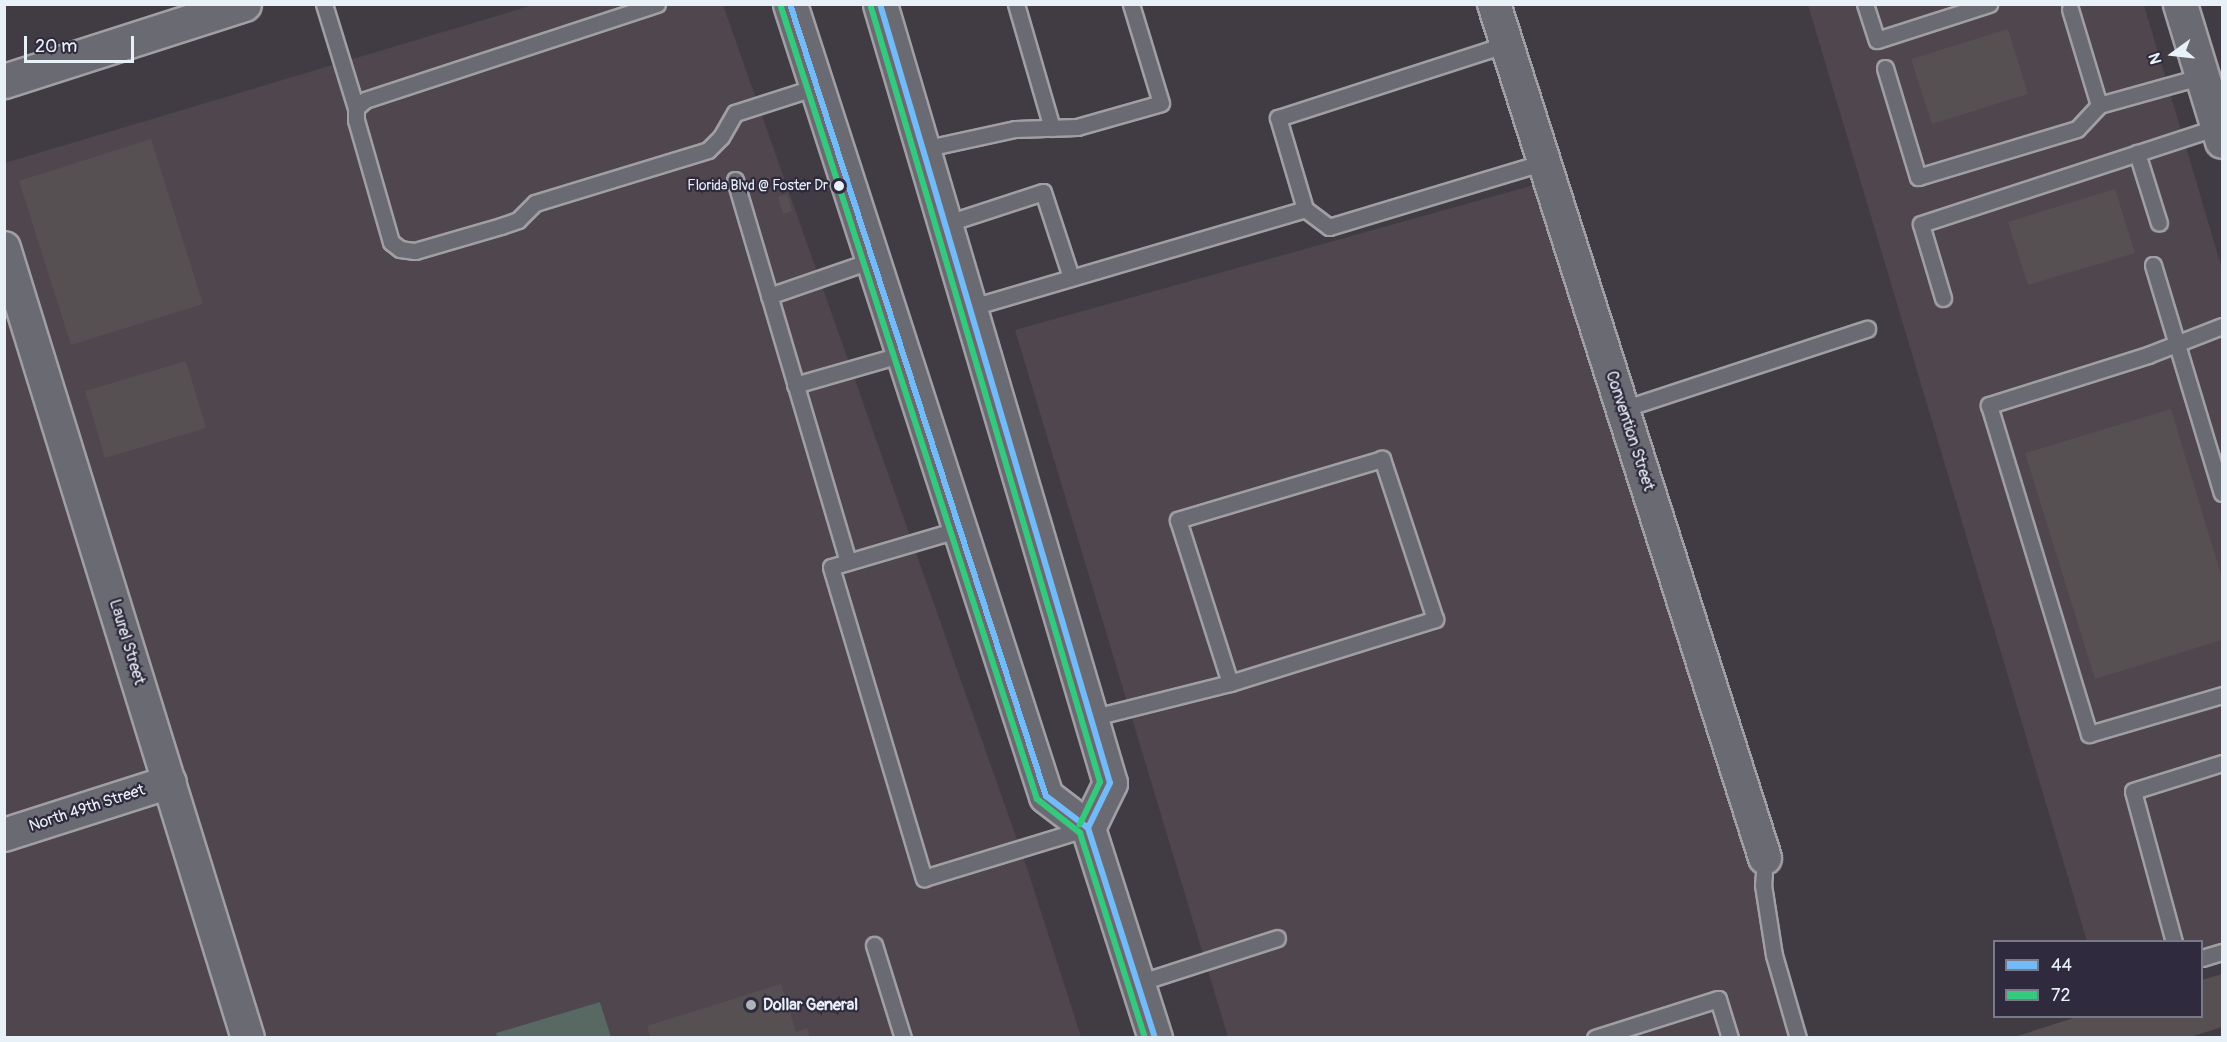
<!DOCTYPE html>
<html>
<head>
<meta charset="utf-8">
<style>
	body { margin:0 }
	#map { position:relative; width:2227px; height:1042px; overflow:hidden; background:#413c43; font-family:Pangolin,sans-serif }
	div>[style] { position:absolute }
	.built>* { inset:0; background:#50464e }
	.green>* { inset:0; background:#586863 }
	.building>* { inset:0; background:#565053 }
	.roads { filter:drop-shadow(2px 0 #a09fa4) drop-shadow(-2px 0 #a09fa4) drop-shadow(0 2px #a09fa4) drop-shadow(0 -2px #a09fa4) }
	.lane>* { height:15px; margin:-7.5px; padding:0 7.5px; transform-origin:7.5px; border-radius:7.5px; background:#6a6b72 }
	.street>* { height:32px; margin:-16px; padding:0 16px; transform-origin:16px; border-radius:16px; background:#6a6b72 }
	.secondary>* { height:33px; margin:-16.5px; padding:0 16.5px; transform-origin:16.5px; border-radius:16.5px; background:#6a6b72 }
	.bus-1>* { height:6px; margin:-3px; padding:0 3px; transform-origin:3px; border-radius:3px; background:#73baf8 }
	.bus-2>* { height:6px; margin:-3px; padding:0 3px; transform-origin:3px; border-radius:3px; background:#33ca7d }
	.dots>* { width:16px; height:16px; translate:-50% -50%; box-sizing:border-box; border:3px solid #2f2a3d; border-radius:50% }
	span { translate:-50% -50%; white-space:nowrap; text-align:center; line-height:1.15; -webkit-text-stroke:4.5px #2f2a3d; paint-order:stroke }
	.bus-label { font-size:14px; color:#e8f1f8 }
	.right { translate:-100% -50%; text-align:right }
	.street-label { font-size:16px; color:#e8f1f8 }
	.poi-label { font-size:16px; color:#e8f1f8; font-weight:700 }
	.left { translate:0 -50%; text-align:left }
	.frame { position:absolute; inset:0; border:6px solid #e8f1f8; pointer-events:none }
	.legend { position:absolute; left:1993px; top:940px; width:210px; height:78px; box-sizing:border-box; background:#2f2a3d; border:2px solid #797a88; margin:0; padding:8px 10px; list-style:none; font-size:18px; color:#e8f1f8 }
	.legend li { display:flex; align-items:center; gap:12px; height:30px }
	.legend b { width:30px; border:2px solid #797a88 }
	.north { position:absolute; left:2143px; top:24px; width:60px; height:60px; -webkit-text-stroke:4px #2f2a3d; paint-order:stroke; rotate:255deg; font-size:16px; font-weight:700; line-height:24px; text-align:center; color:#e8f1f8 }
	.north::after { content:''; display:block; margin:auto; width:21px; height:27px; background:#e8f1f8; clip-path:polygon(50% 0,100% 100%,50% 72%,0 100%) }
	.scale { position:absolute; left:24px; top:36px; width:110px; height:27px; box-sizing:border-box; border:3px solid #e8f1f8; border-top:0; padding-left:8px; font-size:18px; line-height:21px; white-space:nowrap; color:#e8f1f8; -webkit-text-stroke:4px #2f2a3d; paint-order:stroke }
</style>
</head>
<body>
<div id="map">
	<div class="built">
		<i style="clip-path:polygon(533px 5px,723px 5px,1028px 871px,1081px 1037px,611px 1037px,600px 1002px,496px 1033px,497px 1037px,5px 1038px,5px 163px)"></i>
		<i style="clip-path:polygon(1808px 5px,2144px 5px,2222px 269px,2222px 960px,2202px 965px,2202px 942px,2087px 941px)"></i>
		<i style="clip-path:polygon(1534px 185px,1809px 1037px,1228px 1037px,1015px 330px)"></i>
	</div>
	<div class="green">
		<i style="clip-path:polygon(600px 1002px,611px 1037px,497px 1037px,496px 1033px)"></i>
	</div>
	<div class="building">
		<i style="clip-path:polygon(2008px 29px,2028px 94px,1932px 124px,1911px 59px)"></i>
		<i style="clip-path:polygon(151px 139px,203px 304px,71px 345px,19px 181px)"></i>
		<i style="clip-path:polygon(2115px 189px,2135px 253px,2028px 285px,2008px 222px)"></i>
		<i style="clip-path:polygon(787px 194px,792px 211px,783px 214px,778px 197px)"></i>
		<i style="clip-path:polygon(186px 361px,206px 428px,105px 458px,85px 391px)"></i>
		<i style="clip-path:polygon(2171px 409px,2222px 578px,2222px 640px,2095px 679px,2025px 453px)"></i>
		<i style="clip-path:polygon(2222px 974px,2222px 1027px,2187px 1038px,2011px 1038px,2080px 1016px,2202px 1016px,2202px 980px)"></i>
		<i style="clip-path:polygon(781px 984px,796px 1032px,807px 1028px,810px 1038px,651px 1038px,647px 1026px)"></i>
	</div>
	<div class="roads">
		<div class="lane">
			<i style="left:324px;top:4px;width:109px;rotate:72.9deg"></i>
			<i style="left:657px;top:4px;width:307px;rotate:161.8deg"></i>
			<i style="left:365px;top:100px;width:12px;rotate:138deg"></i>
			<i style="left:356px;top:108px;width:12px;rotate:90deg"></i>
			<i style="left:356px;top:120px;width:127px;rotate:74deg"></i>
			<i style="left:391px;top:242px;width:11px;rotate:38deg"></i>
			<i style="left:400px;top:249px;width:15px;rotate:8deg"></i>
			<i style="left:415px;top:251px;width:90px;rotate:-16.2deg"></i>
			<i style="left:501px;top:226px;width:18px;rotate:-19deg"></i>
			<i style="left:518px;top:220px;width:24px;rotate:-45deg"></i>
			<i style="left:535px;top:203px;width:181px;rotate:-17deg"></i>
			<i style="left:708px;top:150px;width:18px;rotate:-45deg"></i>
			<i style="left:721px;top:137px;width:28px;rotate:-60deg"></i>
			<i style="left:735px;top:113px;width:85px;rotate:-17.8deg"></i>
			<i style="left:1016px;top:4px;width:129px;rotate:73.8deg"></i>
			<i style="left:1865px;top:4px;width:38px;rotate:72deg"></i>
			<i style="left:1877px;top:40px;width:118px;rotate:-17.8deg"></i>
			<i style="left:2070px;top:9px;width:100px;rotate:73.2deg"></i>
			<i style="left:2099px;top:105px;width:108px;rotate:-15.6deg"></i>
			<i style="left:1885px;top:68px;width:114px;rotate:73.2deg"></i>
			<i style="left:1918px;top:177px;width:166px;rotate:-16.8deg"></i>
			<i style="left:2077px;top:129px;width:33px;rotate:-47deg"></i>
			<i style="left:923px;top:149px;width:94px;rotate:-12.3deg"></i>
			<i style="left:1015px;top:129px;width:62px;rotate:-1.8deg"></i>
			<i style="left:1077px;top:127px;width:87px;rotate:-15.9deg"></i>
			<i style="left:1161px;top:103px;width:103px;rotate:-106.9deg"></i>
			<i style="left:2137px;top:153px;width:73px;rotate:72.6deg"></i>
			<i style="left:735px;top:180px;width:398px;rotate:73.5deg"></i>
			<i style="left:1305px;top:209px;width:30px;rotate:37deg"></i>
			<i style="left:1329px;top:227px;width:225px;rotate:-16.8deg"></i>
			<i style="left:945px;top:224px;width:103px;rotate:-18.1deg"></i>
			<i style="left:1043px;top:192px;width:89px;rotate:71.8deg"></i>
			<i style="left:2153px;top:265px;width:238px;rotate:73.2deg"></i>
			<i style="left:769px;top:296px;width:110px;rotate:-19.1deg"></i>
			<i style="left:1943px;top:298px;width:77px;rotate:-106.6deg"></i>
			<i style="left:1921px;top:224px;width:312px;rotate:-18.1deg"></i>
			<i style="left:969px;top:308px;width:350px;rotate:-16.4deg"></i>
			<i style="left:1305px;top:209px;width:95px;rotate:-106.5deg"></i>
			<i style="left:1278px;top:118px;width:241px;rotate:-17.9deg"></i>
			<i style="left:2222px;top:326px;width:79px;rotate:158.6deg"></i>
			<i style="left:2148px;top:355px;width:167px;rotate:162.5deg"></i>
			<i style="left:1989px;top:405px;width:344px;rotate:73.1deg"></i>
			<i style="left:2089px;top:734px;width:139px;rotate:-16.3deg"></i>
			<i style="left:795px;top:385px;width:112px;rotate:-16deg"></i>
			<i style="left:1623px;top:409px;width:257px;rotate:-18.2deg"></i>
			<i style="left:960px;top:529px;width:134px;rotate:163.6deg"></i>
			<i style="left:831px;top:567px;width:325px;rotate:73.4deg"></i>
			<i style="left:924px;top:878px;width:171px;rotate:-17deg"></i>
			<i style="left:1091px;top:718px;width:143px;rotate:-14.1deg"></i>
			<i style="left:1230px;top:683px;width:215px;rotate:-17.3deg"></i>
			<i style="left:1435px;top:619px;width:169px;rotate:-108.3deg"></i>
			<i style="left:1382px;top:459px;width:213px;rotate:163.4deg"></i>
			<i style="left:1178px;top:520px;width:171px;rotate:72.3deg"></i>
			<i style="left:1765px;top:858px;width:27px;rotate:94deg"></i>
			<i style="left:1763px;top:885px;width:71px;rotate:81.1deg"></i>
			<i style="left:1774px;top:955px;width:86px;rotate:73.9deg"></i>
			<i style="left:2174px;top:942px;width:156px;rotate:-105.2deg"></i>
			<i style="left:2133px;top:791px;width:93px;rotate:-17.5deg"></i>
			<i style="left:874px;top:945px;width:97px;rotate:72.7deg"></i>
			<i style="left:2202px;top:958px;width:21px;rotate:-17deg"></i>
			<i style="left:1138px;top:983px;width:146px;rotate:-17.9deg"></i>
			<i style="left:1595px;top:1038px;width:129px;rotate:-17.6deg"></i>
			<i style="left:1718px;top:999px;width:41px;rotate:72.9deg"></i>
		</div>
		<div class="street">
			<i style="left:1494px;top:4px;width:896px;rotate:72.39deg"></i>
			<i style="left:4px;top:248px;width:827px;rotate:72.84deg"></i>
			<i style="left:4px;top:835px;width:174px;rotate:-17.7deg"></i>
		</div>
		<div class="secondary">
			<i style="left:790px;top:4px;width:832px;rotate:72.09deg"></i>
			<i style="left:1046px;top:796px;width:53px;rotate:37.3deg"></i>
			<i style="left:1088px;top:828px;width:220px;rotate:72.3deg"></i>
			<i style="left:880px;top:4px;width:812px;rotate:73.55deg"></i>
			<i style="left:1110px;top:783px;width:50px;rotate:116.1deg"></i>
			<i style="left:2180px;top:4px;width:143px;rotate:73deg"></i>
			<i style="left:4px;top:81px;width:252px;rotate:-17.8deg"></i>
		</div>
	</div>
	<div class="bus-1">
		<i style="left:790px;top:4px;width:832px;rotate:72.09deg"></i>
		<i style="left:1046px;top:796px;width:53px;rotate:37.3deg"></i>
		<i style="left:1088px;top:828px;width:220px;rotate:72.3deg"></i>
		<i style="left:880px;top:4px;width:812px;rotate:73.55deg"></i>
		<i style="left:1110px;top:783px;width:50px;rotate:116.1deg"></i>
	</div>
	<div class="bus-2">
		<i style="left:781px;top:7px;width:832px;rotate:72.09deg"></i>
		<i style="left:1037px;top:799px;width:55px;rotate:38.3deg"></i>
		<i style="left:1080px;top:833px;width:215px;rotate:72.4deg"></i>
		<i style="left:871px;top:7px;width:808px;rotate:73.54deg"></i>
		<i style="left:1100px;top:782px;width:47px;rotate:115.5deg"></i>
	</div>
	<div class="dots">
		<i style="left:839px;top:186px;background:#e8f1f8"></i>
		<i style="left:751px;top:1005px;background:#aeb2b9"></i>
	</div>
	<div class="bus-label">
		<span class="right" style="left:828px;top:186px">Florida Blvd @ Foster Dr</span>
	</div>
	<div class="street-label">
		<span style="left:1630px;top:431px;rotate:72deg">Convention Street</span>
		<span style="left:127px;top:642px;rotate:73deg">Laurel Street</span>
		<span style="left:87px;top:808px;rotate:-18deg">North 49th Street</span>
	</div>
	<div class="poi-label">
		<span class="left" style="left:763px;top:1005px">Dollar General</span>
	</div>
	<div class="frame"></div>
	<ul class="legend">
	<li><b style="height:8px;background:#73baf8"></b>44</li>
	<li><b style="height:8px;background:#33ca7d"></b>72</li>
	</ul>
	<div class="north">N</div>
	<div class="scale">20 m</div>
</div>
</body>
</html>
